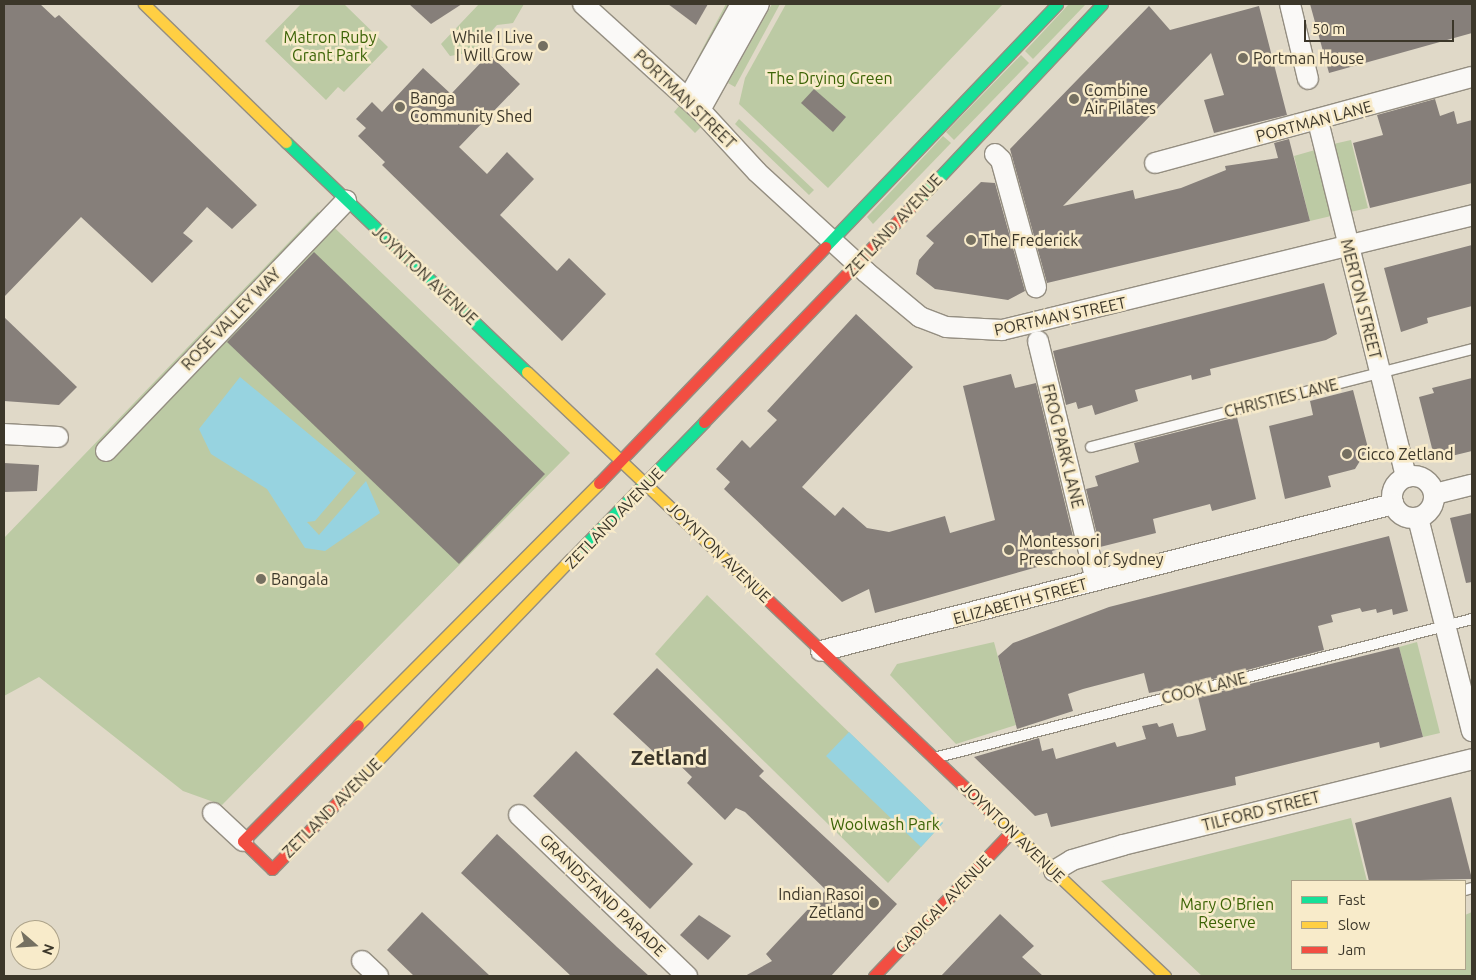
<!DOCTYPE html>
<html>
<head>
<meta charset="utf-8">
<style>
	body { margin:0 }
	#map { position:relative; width:1476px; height:980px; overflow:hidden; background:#e0d9c8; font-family:Ubuntu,sans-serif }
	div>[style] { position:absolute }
	.green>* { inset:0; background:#bccaa4 }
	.water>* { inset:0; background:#97d3e0 }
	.building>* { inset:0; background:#867f7a }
	.roads { filter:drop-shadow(1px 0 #948e81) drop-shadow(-1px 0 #948e81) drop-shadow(0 1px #948e81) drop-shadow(0 -1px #948e81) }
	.lane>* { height:10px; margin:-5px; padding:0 5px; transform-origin:5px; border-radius:5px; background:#faf9f7 }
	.street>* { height:20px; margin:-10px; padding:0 10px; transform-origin:10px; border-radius:10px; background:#faf9f7 }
	.street>.ring { margin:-10px; padding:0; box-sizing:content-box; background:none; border:20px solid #faf9f7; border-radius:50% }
	.fast>* { height:11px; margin:-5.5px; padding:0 5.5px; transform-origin:5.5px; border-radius:5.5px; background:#16e098 }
	.slow>* { height:11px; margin:-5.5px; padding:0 5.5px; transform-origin:5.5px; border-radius:5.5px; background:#ffcf43 }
	.jam>* { height:11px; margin:-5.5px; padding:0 5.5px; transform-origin:5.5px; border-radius:5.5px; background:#f24e42 }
	.dots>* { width:14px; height:14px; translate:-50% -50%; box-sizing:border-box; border:2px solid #f8ebca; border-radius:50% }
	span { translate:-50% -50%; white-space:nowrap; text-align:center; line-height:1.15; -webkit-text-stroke:5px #f8ebca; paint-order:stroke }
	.park-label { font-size:16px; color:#3b6305 }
	.poi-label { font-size:16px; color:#3c372a }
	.right { translate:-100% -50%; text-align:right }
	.left { translate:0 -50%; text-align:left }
	.street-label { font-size:16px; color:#3c372a }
	.district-label { font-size:21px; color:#3c372a; font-weight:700 }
	.frame { position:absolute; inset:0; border:5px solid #3c372a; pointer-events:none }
	.legend { position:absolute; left:1291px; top:880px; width:175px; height:90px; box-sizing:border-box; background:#f8ebca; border:1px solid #ada38a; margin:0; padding:6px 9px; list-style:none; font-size:15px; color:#3c372a }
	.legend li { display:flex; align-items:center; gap:10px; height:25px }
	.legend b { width:25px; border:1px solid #ada38a }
	.north { position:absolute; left:10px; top:920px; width:50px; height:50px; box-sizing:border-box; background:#f8ebca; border:1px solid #ada38a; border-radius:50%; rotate:109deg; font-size:14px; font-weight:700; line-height:20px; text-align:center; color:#3c372a }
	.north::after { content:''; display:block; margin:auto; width:18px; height:22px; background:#757061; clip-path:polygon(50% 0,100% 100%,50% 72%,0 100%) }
	.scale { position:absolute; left:1304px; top:20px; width:150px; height:22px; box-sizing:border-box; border:2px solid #3c372a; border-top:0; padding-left:6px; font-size:15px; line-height:18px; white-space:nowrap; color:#3c372a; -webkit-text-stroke:4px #f8ebca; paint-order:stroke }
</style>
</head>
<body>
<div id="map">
	<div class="green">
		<i style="clip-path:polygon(301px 4px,344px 4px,388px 47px,344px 92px,338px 87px,326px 100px,265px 41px)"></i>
		<i style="clip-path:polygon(479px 4px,524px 4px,513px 23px,497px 25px,473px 52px,450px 56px,441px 44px)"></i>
		<i style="clip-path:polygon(726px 4px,733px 4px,700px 64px,696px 61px)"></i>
		<i style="clip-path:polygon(772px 4px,780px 4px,735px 87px,728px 83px)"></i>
		<i style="clip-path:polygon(786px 4px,1003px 4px,828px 188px,739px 104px,745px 78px)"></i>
		<i style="clip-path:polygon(1069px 4px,1086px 4px,1033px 59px,1025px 51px)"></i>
		<i style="clip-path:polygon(1021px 55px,1029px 63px,954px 140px,946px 132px)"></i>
		<i style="clip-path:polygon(679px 106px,701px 127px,695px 133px,674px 112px)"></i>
		<i style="clip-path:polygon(739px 119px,814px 190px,809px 195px,735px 124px)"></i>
		<i style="clip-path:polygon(943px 136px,951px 143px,873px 224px,867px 217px)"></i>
		<i style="clip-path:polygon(1351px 140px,1368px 208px,1346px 213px,1329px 145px)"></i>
		<i style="clip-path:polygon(1315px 150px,1331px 216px,1310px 221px,1294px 156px)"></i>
		<i style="clip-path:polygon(318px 212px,570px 453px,222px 805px,183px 791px,39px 677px,4px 696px,4px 538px)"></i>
		<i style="clip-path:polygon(707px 595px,943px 823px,888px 883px,655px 654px)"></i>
		<i style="clip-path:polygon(994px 642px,1016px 725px,956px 744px,890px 675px,897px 664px)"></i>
		<i style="clip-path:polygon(1417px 642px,1440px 733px,1423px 737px,1399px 647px)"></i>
		<i style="clip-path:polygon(1351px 818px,1367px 881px,1292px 881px,1292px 969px,1465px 969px,1465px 915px,1472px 912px,1472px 976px,1202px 976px,1101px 881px)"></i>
	</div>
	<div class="water">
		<i style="clip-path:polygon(240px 377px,356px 473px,315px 521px,307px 522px,319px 535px,366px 481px,380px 513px,325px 551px,305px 548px,267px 489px,211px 454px,199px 429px)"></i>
		<i style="clip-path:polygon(849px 732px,943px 823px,921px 847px,826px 756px)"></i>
	</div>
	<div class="building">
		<i style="clip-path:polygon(4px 4px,40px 4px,55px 18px,59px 15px,257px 205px,232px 229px,207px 207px,183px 233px,193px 241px,152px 283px,81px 217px,4px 297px)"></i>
		<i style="clip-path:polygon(409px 4px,462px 4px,431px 24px)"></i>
		<i style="clip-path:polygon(668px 4px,708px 4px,696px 25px)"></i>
		<i style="clip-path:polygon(1310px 4px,1472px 4px,1472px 33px,1329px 73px)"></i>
		<i style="clip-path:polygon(1149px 6px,1170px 30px,1259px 6px,1287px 115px,1214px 133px,1204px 100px,1224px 95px,1211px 53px,1063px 206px,1133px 190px,1135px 199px,1181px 188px,1226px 170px,1225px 166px,1278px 158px,1274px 143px,1289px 139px,1310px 221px,1047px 283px,1010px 149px)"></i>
		<i style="clip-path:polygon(489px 54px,520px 84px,459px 147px,487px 174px,507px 152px,534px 179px,500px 215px,557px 271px,569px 258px,606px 294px,562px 341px,382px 165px,385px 162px,358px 136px,366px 128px,356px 119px,372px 102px,382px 112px,423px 68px,451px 94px)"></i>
		<i style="clip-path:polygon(814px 89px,846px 117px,833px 132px,801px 103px)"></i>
		<i style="clip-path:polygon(1435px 99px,1440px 116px,1454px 111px,1457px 124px,1472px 120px,1472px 183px,1370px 208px,1353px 143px,1383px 135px,1377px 115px)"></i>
		<i style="clip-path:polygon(981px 182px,995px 183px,1025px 291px,1008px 300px,935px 289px,916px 274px,919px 260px,934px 243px,926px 236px)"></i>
		<i style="clip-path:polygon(1472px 245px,1472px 306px,1427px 318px,1428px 323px,1401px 332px,1384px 268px)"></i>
		<i style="clip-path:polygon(314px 252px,545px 474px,459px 564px,227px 342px)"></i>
		<i style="clip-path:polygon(1324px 283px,1337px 334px,1326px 340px,1210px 369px,1211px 375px,1192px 380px,1191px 375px,1135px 390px,1138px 401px,1095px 415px,1092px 405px,1078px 409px,1076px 402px,1066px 405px,1053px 351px)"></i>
		<i style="clip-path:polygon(856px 314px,913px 367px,802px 487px,835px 516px,843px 507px,867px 528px,889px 532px,945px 516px,950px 533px,995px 520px,963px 386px,1011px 374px,1015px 388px,1036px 383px,1075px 545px,1052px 551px,1055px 562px,875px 613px,869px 589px,842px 602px,724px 489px,730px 482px,716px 469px,742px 440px,750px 448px,777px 420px,767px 411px)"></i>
		<i style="clip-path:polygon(4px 317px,77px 387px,59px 405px,4px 401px)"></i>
		<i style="clip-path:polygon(1472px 378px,1472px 451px,1435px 460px,1419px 397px,1434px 393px,1432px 388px)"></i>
		<i style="clip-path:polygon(1353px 390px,1368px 448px,1355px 469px,1328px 476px,1331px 487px,1285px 499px,1269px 426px,1313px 415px,1310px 401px)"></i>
		<i style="clip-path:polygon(1237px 417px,1256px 499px,1212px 511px,1210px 504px,1153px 519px,1156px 533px,1100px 547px,1086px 489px,1098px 486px,1095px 476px,1139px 462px,1134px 443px)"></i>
		<i style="clip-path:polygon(4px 463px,39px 465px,37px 491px,4px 492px)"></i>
		<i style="clip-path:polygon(1472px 513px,1472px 582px,1466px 583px,1450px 518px)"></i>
		<i style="clip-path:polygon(1389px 536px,1408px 611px,1393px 615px,1392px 609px,1377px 613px,1376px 609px,1362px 612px,1360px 608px,1331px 615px,1333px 622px,1318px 626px,1324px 650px,1194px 684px,1149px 693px,1144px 673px,1083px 689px,1068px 694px,1073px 711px,1017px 729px,998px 656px,1013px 643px,1109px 607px)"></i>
		<i style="clip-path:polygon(1399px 647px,1423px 737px,1380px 748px,1379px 742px,1350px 749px,1235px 777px,1236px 785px,1051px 827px,1047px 813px,1035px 816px,974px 757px,1039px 738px,1042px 751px,1053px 748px,1056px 759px,1115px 742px,1117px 747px,1146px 739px,1142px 726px,1157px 723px,1159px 727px,1173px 723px,1177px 737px,1192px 734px,1206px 730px,1198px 697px)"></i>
		<i style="clip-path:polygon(657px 668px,764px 771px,759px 776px,897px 904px,831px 976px,745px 976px,772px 961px,766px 954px,826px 890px,745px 812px,736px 808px,725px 820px,687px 783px,692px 777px,665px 751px,659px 757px,613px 714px)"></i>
		<i style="clip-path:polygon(576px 751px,693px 864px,650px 909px,533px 796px)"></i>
		<i style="clip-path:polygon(1451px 797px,1472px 879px,1369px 881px,1355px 823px)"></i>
		<i style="clip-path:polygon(497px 834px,617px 947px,649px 976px,571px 976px,461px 873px)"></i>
		<i style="clip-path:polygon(422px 912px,490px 976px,414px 976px,387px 950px)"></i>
		<i style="clip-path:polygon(1000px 914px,1034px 946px,1022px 957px,1043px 976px,941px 976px)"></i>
		<i style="clip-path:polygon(699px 915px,731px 936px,708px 960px,680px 935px)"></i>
	</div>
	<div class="roads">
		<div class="lane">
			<i style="left:1091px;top:447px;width:393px;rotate:-14.4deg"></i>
			<i style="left:938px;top:757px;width:552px;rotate:-14.49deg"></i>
			<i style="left:1465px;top:890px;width:7px;rotate:-16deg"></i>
		</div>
		<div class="street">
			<i style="left:583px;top:4px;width:158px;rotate:42.2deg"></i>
			<i style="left:700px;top:110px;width:84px;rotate:47.4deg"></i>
			<i style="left:757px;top:172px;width:148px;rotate:42.5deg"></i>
			<i style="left:866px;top:272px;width:70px;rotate:39.8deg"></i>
			<i style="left:920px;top:317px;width:28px;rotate:21deg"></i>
			<i style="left:946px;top:327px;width:56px;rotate:3.1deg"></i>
			<i style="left:1002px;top:330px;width:484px;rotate:-13.7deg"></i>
			<i style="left:1290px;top:4px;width:77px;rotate:76.5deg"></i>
			<i style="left:688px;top:99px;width:109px;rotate:-60.8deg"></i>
			<i style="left:700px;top:110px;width:121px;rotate:-60.9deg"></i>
			<i style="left:1318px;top:121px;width:367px;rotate:76.1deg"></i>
			<i style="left:995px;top:154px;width:8px;rotate:45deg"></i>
			<i style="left:1001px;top:160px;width:132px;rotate:74.6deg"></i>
			<i style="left:1155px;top:163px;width:328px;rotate:-15.2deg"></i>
			<i style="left:1038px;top:341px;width:246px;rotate:76.4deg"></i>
			<i style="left:4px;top:434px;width:54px;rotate:3.2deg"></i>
			<i style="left:106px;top:451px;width:347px;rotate:-46.2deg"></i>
			<i class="ring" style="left:1392px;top:476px;width:22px;height:22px"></i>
			<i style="left:1435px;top:494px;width:38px;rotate:-14deg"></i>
			<i style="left:1418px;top:518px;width:220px;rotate:75.8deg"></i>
			<i style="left:821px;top:651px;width:591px;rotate:-14.41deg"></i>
			<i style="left:213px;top:813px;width:41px;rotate:43deg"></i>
			<i style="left:519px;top:815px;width:233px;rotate:43.8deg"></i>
			<i style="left:1054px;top:871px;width:21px;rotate:-31deg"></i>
			<i style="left:1072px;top:860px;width:53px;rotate:-16.4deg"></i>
			<i style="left:1123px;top:845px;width:359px;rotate:-13.8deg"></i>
			<i style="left:362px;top:961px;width:22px;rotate:43deg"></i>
		</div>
		<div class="fast">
			<i style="left:286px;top:142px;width:333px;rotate:43.7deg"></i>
			<i style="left:917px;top:201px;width:270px;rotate:-46.8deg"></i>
			<i style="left:825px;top:247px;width:336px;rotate:-46.3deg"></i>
			<i style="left:571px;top:559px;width:191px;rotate:-45.8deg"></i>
		</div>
		<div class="slow">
			<i style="left:144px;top:4px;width:198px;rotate:44.2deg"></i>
			<i style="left:527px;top:372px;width:329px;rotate:43.4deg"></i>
			<i style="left:358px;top:725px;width:342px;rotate:-45.1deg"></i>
			<i style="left:353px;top:786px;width:315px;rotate:-46.2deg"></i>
			<i style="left:989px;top:810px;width:242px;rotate:43.3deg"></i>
		</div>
		<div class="jam">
			<i style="left:704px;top:422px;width:307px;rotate:-46.1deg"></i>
			<i style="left:599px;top:483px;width:327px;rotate:-46.2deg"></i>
			<i style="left:766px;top:598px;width:308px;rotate:43.6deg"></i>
			<i style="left:353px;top:786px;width:116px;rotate:134.3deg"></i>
			<i style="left:272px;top:869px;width:40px;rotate:-136deg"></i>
			<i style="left:243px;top:841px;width:163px;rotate:-45.2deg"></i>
			<i style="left:874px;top:976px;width:200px;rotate:-46.4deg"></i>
		</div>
	</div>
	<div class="dots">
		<i style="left:543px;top:46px;background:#757061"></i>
		<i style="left:1243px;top:58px;background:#757061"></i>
		<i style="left:1074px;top:99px;background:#757061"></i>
		<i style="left:400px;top:107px;background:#757061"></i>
		<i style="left:971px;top:240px;background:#757061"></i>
		<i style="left:1347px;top:454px;background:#757061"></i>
		<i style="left:1009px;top:550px;background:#757061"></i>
		<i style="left:261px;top:579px;background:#757061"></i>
		<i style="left:874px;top:903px;background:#757061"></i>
	</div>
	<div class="park-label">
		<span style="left:330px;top:46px">Matron Ruby<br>Grant Park</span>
		<span style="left:830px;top:78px">The Drying Green</span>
		<span style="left:885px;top:824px">Woolwash Park</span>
		<span style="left:1227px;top:913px">Mary O'Brien<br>Reserve</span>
	</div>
	<div class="poi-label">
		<span class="right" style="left:533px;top:46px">While I Live<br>I Will Grow</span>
		<span class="left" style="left:1253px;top:58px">Portman House</span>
		<span class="left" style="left:1084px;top:99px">Combine<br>Air Pilates</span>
		<span class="left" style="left:410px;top:107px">Banga<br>Community Shed</span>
		<span class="left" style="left:981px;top:240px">The Frederick</span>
		<span class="left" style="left:1357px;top:454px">Cicco Zetland</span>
		<span class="left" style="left:1019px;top:550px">Montessori<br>Preschool of Sydney</span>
		<span class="left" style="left:271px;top:579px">Bangala</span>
		<span class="right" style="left:864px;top:903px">Indian Rasoi<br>Zetland</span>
	</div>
	<div class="street-label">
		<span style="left:685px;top:99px;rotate:44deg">PORTMAN STREET</span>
		<span style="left:1314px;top:121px;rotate:-15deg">PORTMAN LANE</span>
		<span style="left:894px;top:225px;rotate:-47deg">ZETLAND AVENUE</span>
		<span style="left:425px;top:275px;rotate:43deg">JOYNTON AVENUE</span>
		<span style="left:1361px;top:299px;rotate:76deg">MERTON STREET</span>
		<span style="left:1060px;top:316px;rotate:-12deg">PORTMAN STREET</span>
		<span style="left:231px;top:319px;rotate:-46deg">ROSE VALLEY WAY</span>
		<span style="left:1281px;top:398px;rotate:-14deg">CHRISTIES LANE</span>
		<span style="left:1063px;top:446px;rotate:76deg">FROG PARK LANE</span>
		<span style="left:614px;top:518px;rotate:-46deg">ZETLAND AVENUE</span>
		<span style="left:719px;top:552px;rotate:44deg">JOYNTON AVENUE</span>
		<span style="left:1020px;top:601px;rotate:-15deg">ELIZABETH STREET</span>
		<span style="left:1204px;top:688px;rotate:-14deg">COOK LANE</span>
		<span style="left:332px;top:808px;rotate:-45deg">ZETLAND AVENUE</span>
		<span style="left:1261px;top:811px;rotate:-14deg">TILFORD STREET</span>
		<span style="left:1013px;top:832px;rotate:44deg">JOYNTON AVENUE</span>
		<span style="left:603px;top:895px;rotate:44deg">GRANDSTAND PARADE</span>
		<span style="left:943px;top:904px;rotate:-46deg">GADIGAL AVENUE</span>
	</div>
	<div class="district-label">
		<span style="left:669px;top:757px">Zetland</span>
	</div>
	<div class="frame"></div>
	<ul class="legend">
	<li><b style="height:6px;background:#16e098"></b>Fast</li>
	<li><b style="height:6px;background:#ffcf43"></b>Slow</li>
	<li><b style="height:6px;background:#f24e42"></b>Jam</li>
	</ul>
	<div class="north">N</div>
	<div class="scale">50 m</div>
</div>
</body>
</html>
